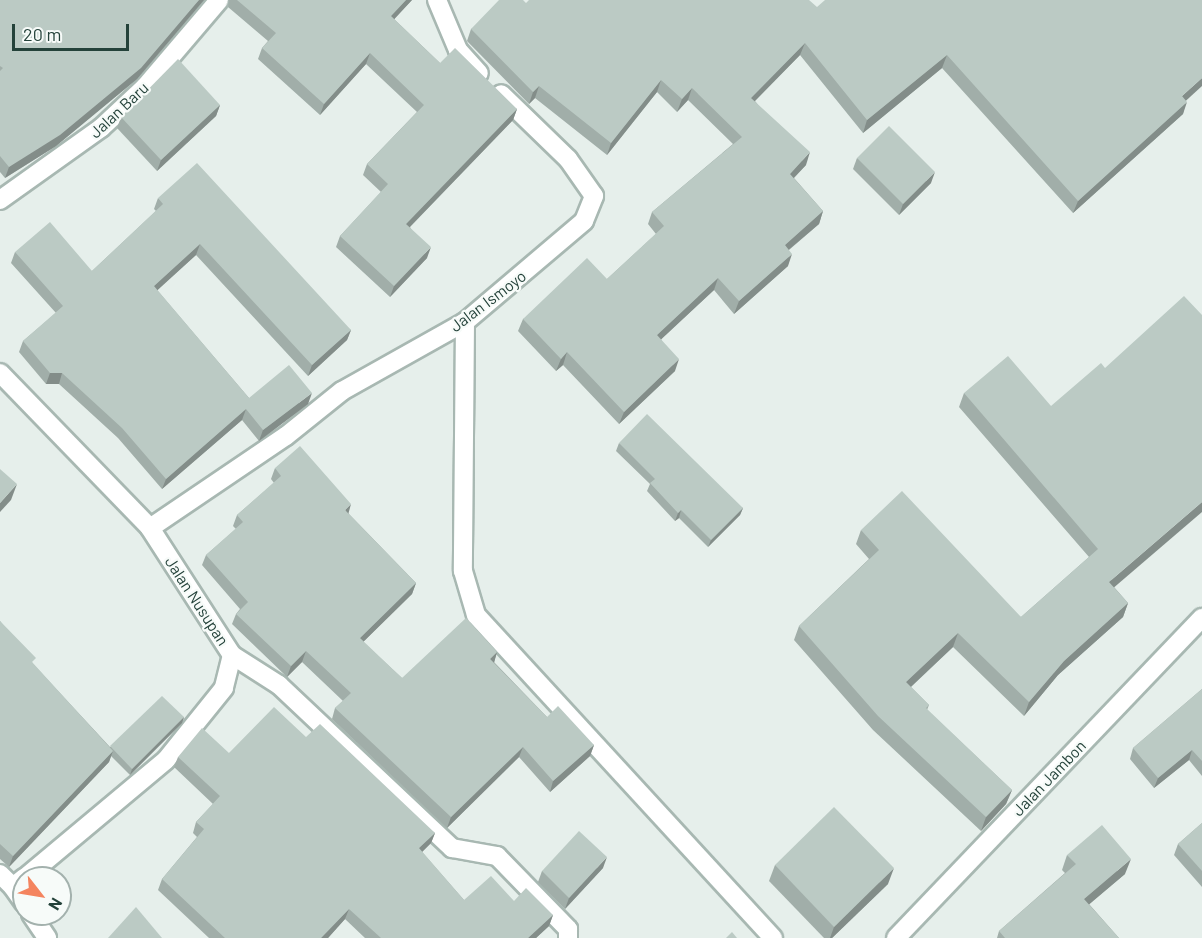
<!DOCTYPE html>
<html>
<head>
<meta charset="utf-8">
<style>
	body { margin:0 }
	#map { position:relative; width:1202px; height:938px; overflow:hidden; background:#e6efeb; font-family:Barlow,sans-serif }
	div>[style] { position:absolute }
	.roads { filter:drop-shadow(2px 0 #a8b8b2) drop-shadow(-2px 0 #a8b8b2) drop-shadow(0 2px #a8b8b2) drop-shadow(0 -2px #a8b8b2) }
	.minor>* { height:18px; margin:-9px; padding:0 9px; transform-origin:9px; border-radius:9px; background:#fff }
	.wall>* { inset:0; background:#a1aea9 }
	.shaded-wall>* { inset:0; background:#838d89 }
	.building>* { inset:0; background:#bbcac4 }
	span { translate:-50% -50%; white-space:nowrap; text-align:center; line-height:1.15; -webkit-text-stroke:4.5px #f7fbf9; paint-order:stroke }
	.street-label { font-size:16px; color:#24423a }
	.north { position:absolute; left:12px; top:866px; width:60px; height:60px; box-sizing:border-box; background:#f7fbf9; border:2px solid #a3b1ad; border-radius:50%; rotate:121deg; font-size:16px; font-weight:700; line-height:24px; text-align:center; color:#24423a }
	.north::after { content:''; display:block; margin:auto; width:21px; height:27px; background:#f4845f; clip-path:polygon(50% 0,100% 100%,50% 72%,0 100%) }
	.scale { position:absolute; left:12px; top:24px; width:117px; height:27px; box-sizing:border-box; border:3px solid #24423a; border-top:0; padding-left:8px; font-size:18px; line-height:21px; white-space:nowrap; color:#24423a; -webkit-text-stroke:4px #f7fbf9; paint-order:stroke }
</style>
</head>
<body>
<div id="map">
	<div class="roads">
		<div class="minor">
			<i style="left:437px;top:0;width:54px;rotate:67.2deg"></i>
			<i style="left:458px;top:50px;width:31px;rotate:48deg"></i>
			<i style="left:0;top:200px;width:124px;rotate:-35.5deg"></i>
			<i style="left:101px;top:128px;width:60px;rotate:-43deg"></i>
			<i style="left:145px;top:87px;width:114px;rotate:-49.6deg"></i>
			<i style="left:465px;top:322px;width:249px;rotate:90.5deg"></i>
			<i style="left:463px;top:571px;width:46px;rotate:73.5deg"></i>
			<i style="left:476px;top:615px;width:439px;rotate:47.4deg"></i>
			<i style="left:0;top:373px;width:216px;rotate:45.9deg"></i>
			<i style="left:150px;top:528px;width:151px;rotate:57.2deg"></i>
			<i style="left:232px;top:655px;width:34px;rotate:104deg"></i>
			<i style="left:224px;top:688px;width:92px;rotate:128.9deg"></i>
			<i style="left:166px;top:760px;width:184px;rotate:140.1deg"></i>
			<i style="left:150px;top:528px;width:164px;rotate:-34.1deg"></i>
			<i style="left:286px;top:436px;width:72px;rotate:-38.8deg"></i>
			<i style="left:342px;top:391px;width:141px;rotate:-29.3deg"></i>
			<i style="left:465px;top:322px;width:156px;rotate:-40.3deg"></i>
			<i style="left:584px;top:221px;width:27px;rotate:-68deg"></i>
			<i style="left:594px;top:196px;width:45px;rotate:-125.1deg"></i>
			<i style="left:568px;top:159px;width:93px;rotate:-135.9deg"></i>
			<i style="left:232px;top:655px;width:56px;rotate:32.6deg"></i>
			<i style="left:279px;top:685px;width:238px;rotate:43.3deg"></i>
			<i style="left:452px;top:848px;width:46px;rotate:10.1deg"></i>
			<i style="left:497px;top:856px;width:102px;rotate:45.8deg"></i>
			<i style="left:568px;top:929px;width:9px;rotate:90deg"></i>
			<i style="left:0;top:874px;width:18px;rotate:45deg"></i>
			<i style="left:24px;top:878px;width:14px;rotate:141deg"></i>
			<i style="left:13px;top:887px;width:19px;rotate:55deg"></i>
			<i style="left:31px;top:914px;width:29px;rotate:56deg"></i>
			<i style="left:896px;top:938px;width:443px;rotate:-46.3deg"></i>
		</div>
	</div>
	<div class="wall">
		<i style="clip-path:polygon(0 0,204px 0,137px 79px,56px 146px,5px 178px,0 172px)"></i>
		<i style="clip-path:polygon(229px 0,412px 0,394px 19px,440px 63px,517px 109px,513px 120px,410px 227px,427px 258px,390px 297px,336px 247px,340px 236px,381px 192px,363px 175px,367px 164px,417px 112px,366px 64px,320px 115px,258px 59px,262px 48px,268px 41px,228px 7px)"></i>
		<i style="clip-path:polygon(526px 3px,817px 7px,1186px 100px,1183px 114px,1073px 213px,942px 68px,863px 133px,800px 55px,755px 101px,806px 165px,794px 178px,823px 211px,819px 224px,789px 250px,788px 266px,734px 314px,714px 290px,661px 339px,675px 371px,619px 424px,563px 365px,556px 371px,518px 331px,523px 319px,607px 279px,656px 234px,648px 224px,652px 212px,733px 144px,688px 100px,677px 112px,657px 92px,607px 155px,535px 98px,529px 104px,467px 41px,471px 29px)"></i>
		<i style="clip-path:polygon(220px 105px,216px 116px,157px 171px,117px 128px,121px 117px)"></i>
		<i style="clip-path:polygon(857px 158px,931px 183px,899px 215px,853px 169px)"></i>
		<i style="clip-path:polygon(158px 198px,351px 330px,347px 340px,308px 376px,196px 255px,157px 290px,249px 398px,308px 404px,259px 441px,242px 420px,162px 489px,118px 438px,59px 384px,46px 384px,19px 352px,23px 341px,56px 313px,11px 263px,15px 252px,92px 271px,156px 211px,154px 209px)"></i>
		<i style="clip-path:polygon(964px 393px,1051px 406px,1114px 587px,1128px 603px,1123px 617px,1058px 675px,1024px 716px,953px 647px,911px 687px,929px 705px,927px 710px,1012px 790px,1006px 804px,981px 831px,873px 730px,794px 640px,799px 626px,869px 559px,856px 544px,861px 530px,1021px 617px,1089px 557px,959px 407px)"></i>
		<i style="clip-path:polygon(619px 443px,743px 508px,740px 515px,708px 547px,679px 518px,675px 521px,647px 491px,650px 484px,616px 451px)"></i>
		<i style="clip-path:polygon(275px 468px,348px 513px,416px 583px,412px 594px,363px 642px,402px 678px,497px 652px,494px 662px,547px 717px,594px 745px,590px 756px,550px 792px,519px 757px,447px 828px,332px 719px,335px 708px,343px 701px,302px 662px,287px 677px,232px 624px,236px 614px,240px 609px,202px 565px,206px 555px,236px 529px,233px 526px,237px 515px,274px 483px,271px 479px)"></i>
		<i style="clip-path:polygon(0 621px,34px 665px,110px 747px,184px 717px,182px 723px,130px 775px,111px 756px,109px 762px,9px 867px,0 859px)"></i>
		<i style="clip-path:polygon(1202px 689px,1202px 776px,1189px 760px,1154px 788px,1130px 759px,1133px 748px)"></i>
		<i style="clip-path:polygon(306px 737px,435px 833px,431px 843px,422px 852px,464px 900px,514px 901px,553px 915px,549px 926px,536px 938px,365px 938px,345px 919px,328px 938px,209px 938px,158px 890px,162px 879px,197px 837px,193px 833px,196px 822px,213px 804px,174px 767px,178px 757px,229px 753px)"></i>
		<i style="clip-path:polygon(1202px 823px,1202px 887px,1174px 855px,1178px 844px)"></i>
		<i style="clip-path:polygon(1067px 855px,1125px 874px,1089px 904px,1119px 938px,997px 938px,999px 931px,1065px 873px,1062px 870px)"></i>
		<i style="clip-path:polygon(775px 865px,888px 884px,832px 938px,824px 938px,769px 881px)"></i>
		<i style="clip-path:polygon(603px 868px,565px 909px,538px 882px,542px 871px)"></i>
	</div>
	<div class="shaded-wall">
		<i style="clip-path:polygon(199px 0,204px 0,137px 79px,56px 146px,5px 178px,9px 167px)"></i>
		<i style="clip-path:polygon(406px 0,412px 0,387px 27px,391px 16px)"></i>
		<i style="clip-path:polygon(805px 43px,800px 55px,746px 110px,751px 98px)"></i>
		<i style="clip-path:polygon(370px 53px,366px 64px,320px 115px,324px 104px)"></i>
		<i style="clip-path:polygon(947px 55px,942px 68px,863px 133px,867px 120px)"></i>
		<i style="clip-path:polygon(1202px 78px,1202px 86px,1178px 108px,1182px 96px)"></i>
		<i style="clip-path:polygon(661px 80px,657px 92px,607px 155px,611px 143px)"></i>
		<i style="clip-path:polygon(539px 86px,535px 98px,529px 104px,533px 92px)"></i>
		<i style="clip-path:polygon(692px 88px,688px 100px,677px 112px,682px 99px)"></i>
		<i style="clip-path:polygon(1187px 102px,1183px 114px,1073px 213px,1078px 201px)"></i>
		<i style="clip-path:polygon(220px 105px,216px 116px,157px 171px,161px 160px)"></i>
		<i style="clip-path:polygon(517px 109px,513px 120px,402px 235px,406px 224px)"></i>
		<i style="clip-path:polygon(810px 152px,806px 165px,786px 186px,790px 174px)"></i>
		<i style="clip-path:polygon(935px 172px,931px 183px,899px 215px,903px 204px)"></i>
		<i style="clip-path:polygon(823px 211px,819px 224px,780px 257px,785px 245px)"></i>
		<i style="clip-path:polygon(200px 244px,196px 255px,150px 297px,154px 286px)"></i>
		<i style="clip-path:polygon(431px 247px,427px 258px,390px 297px,394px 286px)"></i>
		<i style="clip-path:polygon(792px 254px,788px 266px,734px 314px,739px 301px)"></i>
		<i style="clip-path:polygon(718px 278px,714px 290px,653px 347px,657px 335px)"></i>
		<i style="clip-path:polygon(351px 330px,347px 340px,308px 376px,312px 365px)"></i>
		<i style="clip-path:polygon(567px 352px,563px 365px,556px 371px,561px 359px)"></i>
		<i style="clip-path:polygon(679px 359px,675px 371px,619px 424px,624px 412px)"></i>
		<i style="clip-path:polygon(50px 373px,62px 373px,59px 384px,46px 384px)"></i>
		<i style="clip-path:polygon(312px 393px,308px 404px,259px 441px,263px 430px)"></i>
		<i style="clip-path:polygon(246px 409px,242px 420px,162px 489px,166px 479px)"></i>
		<i style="clip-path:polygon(17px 484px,11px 500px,0 512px,0 503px)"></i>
		<i style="clip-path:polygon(1202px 502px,1202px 512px,1104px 596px,1109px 582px)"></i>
		<i style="clip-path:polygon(351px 504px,348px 515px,345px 510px)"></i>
		<i style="clip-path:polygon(743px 508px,740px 515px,708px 547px,711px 540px)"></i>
		<i style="clip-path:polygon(681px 510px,679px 518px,675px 521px,678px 513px)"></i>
		<i style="clip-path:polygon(416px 583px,412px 594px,356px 649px,360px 638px)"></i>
		<i style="clip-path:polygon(1128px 603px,1123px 617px,1058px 675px,1024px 716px,1029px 702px,1064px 661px)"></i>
		<i style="clip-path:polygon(958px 633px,953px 647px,901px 696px,906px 682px)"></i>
		<i style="clip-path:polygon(306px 651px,302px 662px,287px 677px,291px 666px)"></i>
		<i style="clip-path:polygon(497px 652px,494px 663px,490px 659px)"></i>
		<i style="clip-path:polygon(184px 717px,182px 723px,130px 775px,132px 769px)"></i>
		<i style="clip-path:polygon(594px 745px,590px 756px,550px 792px,553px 781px)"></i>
		<i style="clip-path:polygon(523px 747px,519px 757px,447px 828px,451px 817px)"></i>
		<i style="clip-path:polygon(1192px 750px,1189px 760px,1154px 788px,1158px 778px)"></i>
		<i style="clip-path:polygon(113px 751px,109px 762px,9px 867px,13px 856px)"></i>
		<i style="clip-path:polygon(1012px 790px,1006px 804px,981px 831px,986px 817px)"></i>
		<i style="clip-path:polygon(435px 833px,431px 843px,415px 859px,419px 848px)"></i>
		<i style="clip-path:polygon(607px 857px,603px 868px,565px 909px,569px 898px)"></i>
		<i style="clip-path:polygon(1131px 859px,1125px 874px,1079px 913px,1084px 899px)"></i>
		<i style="clip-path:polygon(894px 868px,888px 884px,832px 938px,830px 938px,834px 927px)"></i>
		<i style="clip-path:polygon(349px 909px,345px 919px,328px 938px,321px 938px)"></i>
		<i style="clip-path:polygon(553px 915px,549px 926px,536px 938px,528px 938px)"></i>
	</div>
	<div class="building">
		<i style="clip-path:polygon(0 0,199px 0,141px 68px,60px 135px,9px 167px,0 156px,0 71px,3px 68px,0 66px)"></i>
		<i style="clip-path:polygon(237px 0,406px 0,391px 16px,440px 63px,455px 48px,517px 109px,406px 224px,431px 247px,394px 286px,340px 236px,388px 184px,367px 164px,424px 105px,370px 53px,324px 104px,262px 48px,276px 33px)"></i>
		<i style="clip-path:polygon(499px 0,523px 0,526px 3px,529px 0,809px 0,817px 7px,825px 0,1202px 0,1202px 78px,1182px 96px,1187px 102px,1078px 201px,947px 55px,867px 120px,805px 43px,751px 98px,810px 152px,790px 174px,823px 211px,785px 245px,792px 254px,739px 301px,718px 278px,657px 335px,679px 359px,624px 412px,567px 352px,561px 359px,523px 319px,587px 258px,607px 279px,664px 226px,652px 212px,742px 137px,692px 88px,682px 99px,661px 80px,611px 143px,539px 86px,533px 92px,471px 29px)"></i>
		<i style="clip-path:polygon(178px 59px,220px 105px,161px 160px,121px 117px)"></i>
		<i style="clip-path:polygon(889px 126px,935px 172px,903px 204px,857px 158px)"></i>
		<i style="clip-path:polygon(197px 163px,351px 330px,312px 365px,200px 244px,154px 286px,249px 398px,289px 365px,312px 393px,263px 430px,246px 409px,166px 479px,122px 428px,62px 373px,50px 373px,23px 341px,63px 306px,15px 252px,50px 222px,92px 271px,163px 204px,158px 198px)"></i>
		<i style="clip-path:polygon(1184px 296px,1202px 315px,1202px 502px,1109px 582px,1128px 603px,1064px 661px,1029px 702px,958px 633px,906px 682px,929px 705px,926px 708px,1012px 790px,986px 817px,878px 716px,799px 626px,879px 550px,861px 530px,902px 491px,1021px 617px,1098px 549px,964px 393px,1008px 356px,1051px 406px,1101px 363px,1105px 368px)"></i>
		<i style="clip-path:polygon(647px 414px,743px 508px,711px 540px,681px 510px,678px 513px,650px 483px,655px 479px,619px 443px)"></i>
		<i style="clip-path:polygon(300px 446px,351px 504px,345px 510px,416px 583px,360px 638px,402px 678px,466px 618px,497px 652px,490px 659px,547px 717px,558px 706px,594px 745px,553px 781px,523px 747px,451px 817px,335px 708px,351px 693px,306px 651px,291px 666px,236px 614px,248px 602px,206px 555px,243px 522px,237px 515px,281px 476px,275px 468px)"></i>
		<i style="clip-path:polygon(0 469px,17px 484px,0 503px)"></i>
		<i style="clip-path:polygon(0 621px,36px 658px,32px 662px,113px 751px,13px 856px,0 844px)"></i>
		<i style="clip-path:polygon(1202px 689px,1202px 761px,1192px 750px,1158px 778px,1133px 748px)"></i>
		<i style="clip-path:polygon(162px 696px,184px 717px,132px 769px,110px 746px)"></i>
		<i style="clip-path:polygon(274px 707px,306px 737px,320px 724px,435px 833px,419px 848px,464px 900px,491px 876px,514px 901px,526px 888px,553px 915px,528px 938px,381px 938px,349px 909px,321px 938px,225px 938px,162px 879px,204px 829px,196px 822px,220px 796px,178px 757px,202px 728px,229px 753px)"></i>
		<i style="clip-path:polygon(834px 807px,894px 868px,834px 927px,775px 865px)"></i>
		<i style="clip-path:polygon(1202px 823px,1202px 871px,1178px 844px)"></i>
		<i style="clip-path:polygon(1102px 825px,1131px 859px,1084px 899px,1119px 938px,1005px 938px,999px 931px,1076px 864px,1067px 855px)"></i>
		<i style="clip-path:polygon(579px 831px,607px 857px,569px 898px,542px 871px)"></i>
		<i style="clip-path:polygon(136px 907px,162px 938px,108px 938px)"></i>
		<i style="clip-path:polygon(732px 932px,737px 938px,726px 938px)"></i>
	</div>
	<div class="street-label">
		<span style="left:119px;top:110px;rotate:-43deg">Jalan Baru</span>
		<span style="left:488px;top:301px;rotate:-37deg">Jalan Ismoyo</span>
		<span style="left:197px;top:601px;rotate:57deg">Jalan Nusupan</span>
		<span style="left:1049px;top:778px;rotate:-46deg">Jalan Jambon</span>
	</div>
	<div class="north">N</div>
	<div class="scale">20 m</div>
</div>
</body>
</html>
